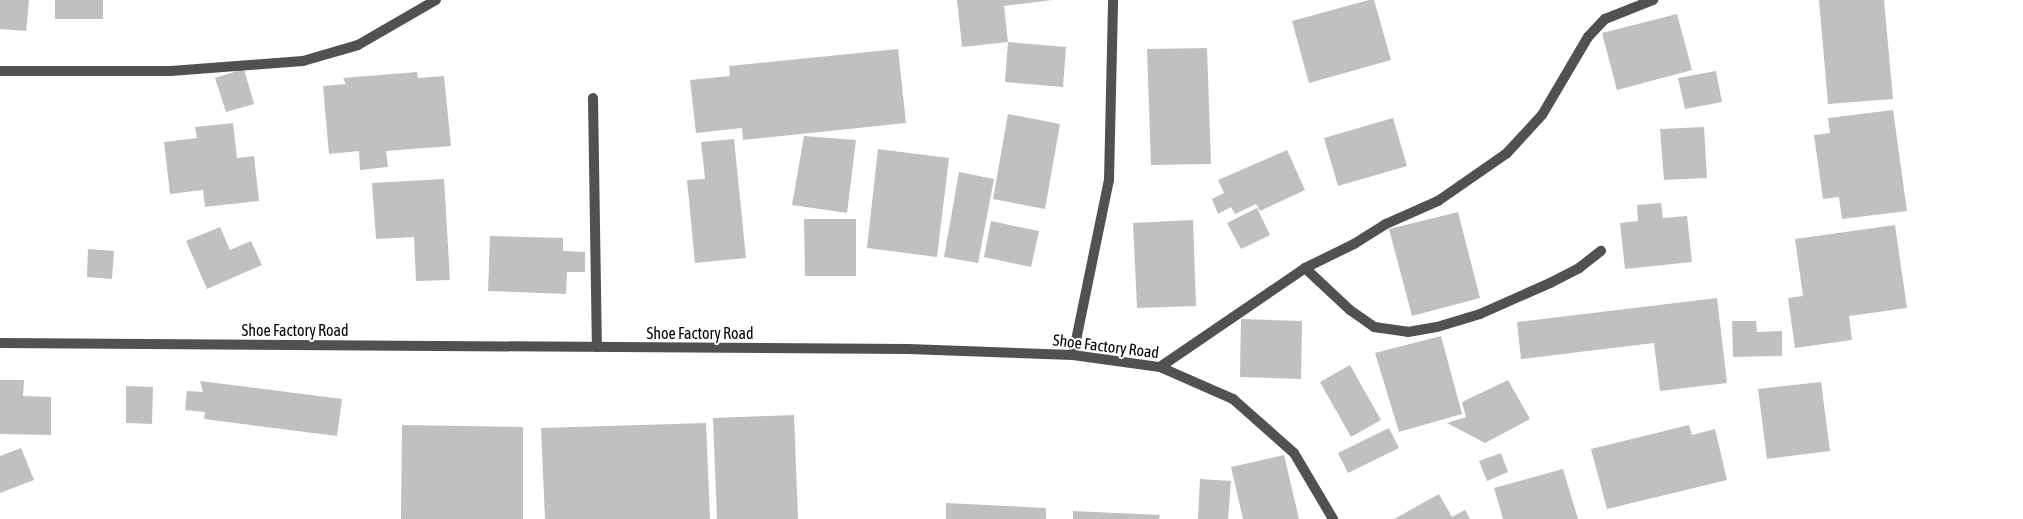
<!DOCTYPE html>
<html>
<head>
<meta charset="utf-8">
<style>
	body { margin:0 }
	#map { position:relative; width:2023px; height:519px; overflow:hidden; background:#fff; font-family:"Asap Condensed",sans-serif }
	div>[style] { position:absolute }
	.building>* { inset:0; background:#c0c0c0 }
	.street>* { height:10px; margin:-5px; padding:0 5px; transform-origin:5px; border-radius:5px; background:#515151 }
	span { translate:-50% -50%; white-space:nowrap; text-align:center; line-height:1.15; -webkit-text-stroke:4px #fff; paint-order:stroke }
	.street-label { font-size:16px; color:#000 }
</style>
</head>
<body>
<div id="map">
	<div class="building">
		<i style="clip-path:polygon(0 0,29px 0,26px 31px,0 29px)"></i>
		<i style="clip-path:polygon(55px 0,103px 0,103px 19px,55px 19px)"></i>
		<i style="clip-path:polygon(957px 0,1052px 0,1004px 6px,1008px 42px,1066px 47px,1063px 87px,1005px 82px,1008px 42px,962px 47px)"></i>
		<i style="clip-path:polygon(1369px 0,1374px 0,1391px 60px,1309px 83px,1292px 21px)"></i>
		<i style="clip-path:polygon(1819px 0,1884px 0,1893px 99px,1828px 104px)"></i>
		<i style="clip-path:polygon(1677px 14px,1692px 70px,1617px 90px,1602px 33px)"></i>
		<i style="clip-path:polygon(1207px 48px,1211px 164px,1151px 165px,1147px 49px)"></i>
		<i style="clip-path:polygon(898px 49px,906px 123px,743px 140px,742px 128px,696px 133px,690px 80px,730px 76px,729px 66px)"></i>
		<i style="clip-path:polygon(244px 69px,254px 104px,226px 112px,215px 78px)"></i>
		<i style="clip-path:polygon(1716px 71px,1722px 102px,1685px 109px,1678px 78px)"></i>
		<i style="clip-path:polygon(417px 72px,418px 78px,444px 76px,451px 146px,386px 151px,388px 167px,360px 170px,359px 151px,329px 154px,323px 86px,346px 84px,343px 78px)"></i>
		<i style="clip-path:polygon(1893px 110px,1907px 211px,1842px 219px,1839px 197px,1823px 199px,1814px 135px,1830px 133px,1828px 118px)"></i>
		<i style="clip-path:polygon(1008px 114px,1060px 124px,1045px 209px,993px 199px)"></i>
		<i style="clip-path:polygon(1393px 118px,1407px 166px,1338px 186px,1324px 138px)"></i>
		<i style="clip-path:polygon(233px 123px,237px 158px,254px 156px,259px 201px,205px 207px,203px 190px,170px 194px,164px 142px,197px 138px,195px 127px)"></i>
		<i style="clip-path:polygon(1704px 127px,1707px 178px,1664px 180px,1660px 129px)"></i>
		<i style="clip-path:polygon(804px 136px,856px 140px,847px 213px,792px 205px)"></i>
		<i style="clip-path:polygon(734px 139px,746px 258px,695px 263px,687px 180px,705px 179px,701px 142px)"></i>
		<i style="clip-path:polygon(878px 149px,949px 158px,937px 257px,867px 248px)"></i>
		<i style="clip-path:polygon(1287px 150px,1305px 190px,1260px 211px,1256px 204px,1235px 214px,1231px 207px,1218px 214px,1212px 199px,1224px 193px,1218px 180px)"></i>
		<i style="clip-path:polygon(959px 172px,994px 179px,978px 263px,944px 257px)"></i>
		<i style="clip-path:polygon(444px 179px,450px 280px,416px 281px,414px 237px,376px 239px,372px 183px)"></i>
		<i style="clip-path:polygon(1661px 203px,1663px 218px,1687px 216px,1692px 262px,1625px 269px,1620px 223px,1638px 221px,1637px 205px)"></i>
		<i style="clip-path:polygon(1257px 208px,1270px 235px,1241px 249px,1227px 223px)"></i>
		<i style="clip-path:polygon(1458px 212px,1480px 298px,1412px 316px,1389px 229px)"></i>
		<i style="clip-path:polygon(804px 219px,856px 219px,856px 276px,805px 276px)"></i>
		<i style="clip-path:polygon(1193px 220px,1196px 306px,1137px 308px,1133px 223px)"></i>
		<i style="clip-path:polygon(991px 221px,1039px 231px,1031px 267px,984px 257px)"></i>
		<i style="clip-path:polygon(1895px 225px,1907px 308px,1849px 316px,1852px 340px,1795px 348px,1788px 298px,1803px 296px,1795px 239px)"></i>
		<i style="clip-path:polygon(220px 227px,230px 250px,251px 241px,262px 265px,207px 289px,186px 241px)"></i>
		<i style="clip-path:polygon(490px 236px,563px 238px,563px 251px,585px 252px,585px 272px,567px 272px,566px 294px,488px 291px)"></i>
		<i style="clip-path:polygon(88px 249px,114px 251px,112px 279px,87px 277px)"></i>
		<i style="clip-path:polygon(1717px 298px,1727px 383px,1660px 391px,1654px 343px,1521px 359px,1517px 322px)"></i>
		<i style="clip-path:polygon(1241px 319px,1302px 321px,1301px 379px,1240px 377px)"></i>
		<i style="clip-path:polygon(1732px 321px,1756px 321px,1757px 332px,1782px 331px,1782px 356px,1733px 357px)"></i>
		<i style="clip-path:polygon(1441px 336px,1462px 414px,1399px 432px,1375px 353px)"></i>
		<i style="clip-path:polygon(1350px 365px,1381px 420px,1351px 437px,1320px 382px)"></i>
		<i style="clip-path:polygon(0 380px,24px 380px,23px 396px,51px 397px,51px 435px,0 434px)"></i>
		<i style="clip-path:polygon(1508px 380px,1530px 419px,1485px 443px,1447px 423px,1466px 417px,1462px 402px)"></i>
		<i style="clip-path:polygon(200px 381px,342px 399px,337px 436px,204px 419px,205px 412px,185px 410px,187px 391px,203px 392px)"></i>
		<i style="clip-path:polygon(1821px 382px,1830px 451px,1767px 459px,1758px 389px)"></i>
		<i style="clip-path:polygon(126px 386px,153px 387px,152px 424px,126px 423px)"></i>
		<i style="clip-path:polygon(794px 415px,798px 519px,717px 519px,713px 418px)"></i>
		<i style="clip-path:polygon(706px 423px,710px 519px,545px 519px,541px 428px)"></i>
		<i style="clip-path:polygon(402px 425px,523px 427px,523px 519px,401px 519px)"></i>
		<i style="clip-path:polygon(1689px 425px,1692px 435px,1715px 429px,1727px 480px,1607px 509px,1591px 449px)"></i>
		<i style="clip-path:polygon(1389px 428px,1399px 448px,1348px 473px,1338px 453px)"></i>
		<i style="clip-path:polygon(21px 448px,34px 480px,0 493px,0 456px)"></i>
		<i style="clip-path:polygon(1501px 453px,1508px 472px,1487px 481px,1479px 461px)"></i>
		<i style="clip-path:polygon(1284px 455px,1299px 519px,1243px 519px,1231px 467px)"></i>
		<i style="clip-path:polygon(1563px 469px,1578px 519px,1503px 519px,1494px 488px)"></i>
		<i style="clip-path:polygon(1200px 479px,1231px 481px,1228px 519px,1198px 519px)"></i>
		<i style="clip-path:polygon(1439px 494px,1452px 517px,1465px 510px,1470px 519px,1394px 519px)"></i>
		<i style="clip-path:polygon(946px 503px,1046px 508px,1046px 519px,946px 519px)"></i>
		<i style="clip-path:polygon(1073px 511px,1160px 515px,1159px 519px,1073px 519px)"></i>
	</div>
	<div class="street">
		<i style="left:0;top:71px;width:171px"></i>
		<i style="left:171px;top:71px;width:132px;rotate:-4.3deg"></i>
		<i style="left:303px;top:61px;width:57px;rotate:-16.2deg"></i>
		<i style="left:358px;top:45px;width:90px;rotate:-30deg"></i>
		<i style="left:593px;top:98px;width:249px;rotate:89.1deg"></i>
		<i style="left:1305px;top:268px;width:62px;rotate:43deg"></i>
		<i style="left:1350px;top:310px;width:29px;rotate:35deg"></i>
		<i style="left:1374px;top:327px;width:34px;rotate:8deg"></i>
		<i style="left:1408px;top:332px;width:29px;rotate:-10deg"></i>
		<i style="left:1437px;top:327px;width:45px;rotate:-16.8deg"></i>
		<i style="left:1480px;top:314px;width:77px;rotate:-23.9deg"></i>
		<i style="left:1550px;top:283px;width:33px;rotate:-27deg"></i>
		<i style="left:1579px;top:268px;width:28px;rotate:-38deg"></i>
		<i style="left:0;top:343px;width:908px;rotate:0.38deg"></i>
		<i style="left:908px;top:349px;width:165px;rotate:2.1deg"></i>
		<i style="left:1073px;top:355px;width:88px;rotate:7.9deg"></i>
		<i style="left:1160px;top:367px;width:80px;rotate:23.7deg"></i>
		<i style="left:1233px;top:399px;width:81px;rotate:41.5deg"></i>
		<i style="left:1294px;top:453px;width:77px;rotate:59.4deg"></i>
		<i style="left:1073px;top:355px;width:179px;rotate:-78.4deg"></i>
		<i style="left:1109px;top:180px;width:180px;rotate:-88.7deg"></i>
		<i style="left:1160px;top:367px;width:176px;rotate:-34.3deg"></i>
		<i style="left:1305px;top:268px;width:55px;rotate:-26.1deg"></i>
		<i style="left:1354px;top:244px;width:38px;rotate:-32deg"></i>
		<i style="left:1386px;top:224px;width:57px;rotate:-23.9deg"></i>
		<i style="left:1438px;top:201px;width:84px;rotate:-34.8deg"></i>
		<i style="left:1507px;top:153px;width:52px;rotate:-47.4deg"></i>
		<i style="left:1542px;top:115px;width:91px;rotate:-59.5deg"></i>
		<i style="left:1588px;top:37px;width:25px;rotate:-47deg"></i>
		<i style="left:1605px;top:19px;width:52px;rotate:-21.6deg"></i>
	</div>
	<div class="street-label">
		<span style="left:295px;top:330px">Shoe Factory Road</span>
		<span style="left:700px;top:333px">Shoe Factory Road</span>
		<span style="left:1106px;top:346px;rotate:7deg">Shoe Factory Road</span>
	</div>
</div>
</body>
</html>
